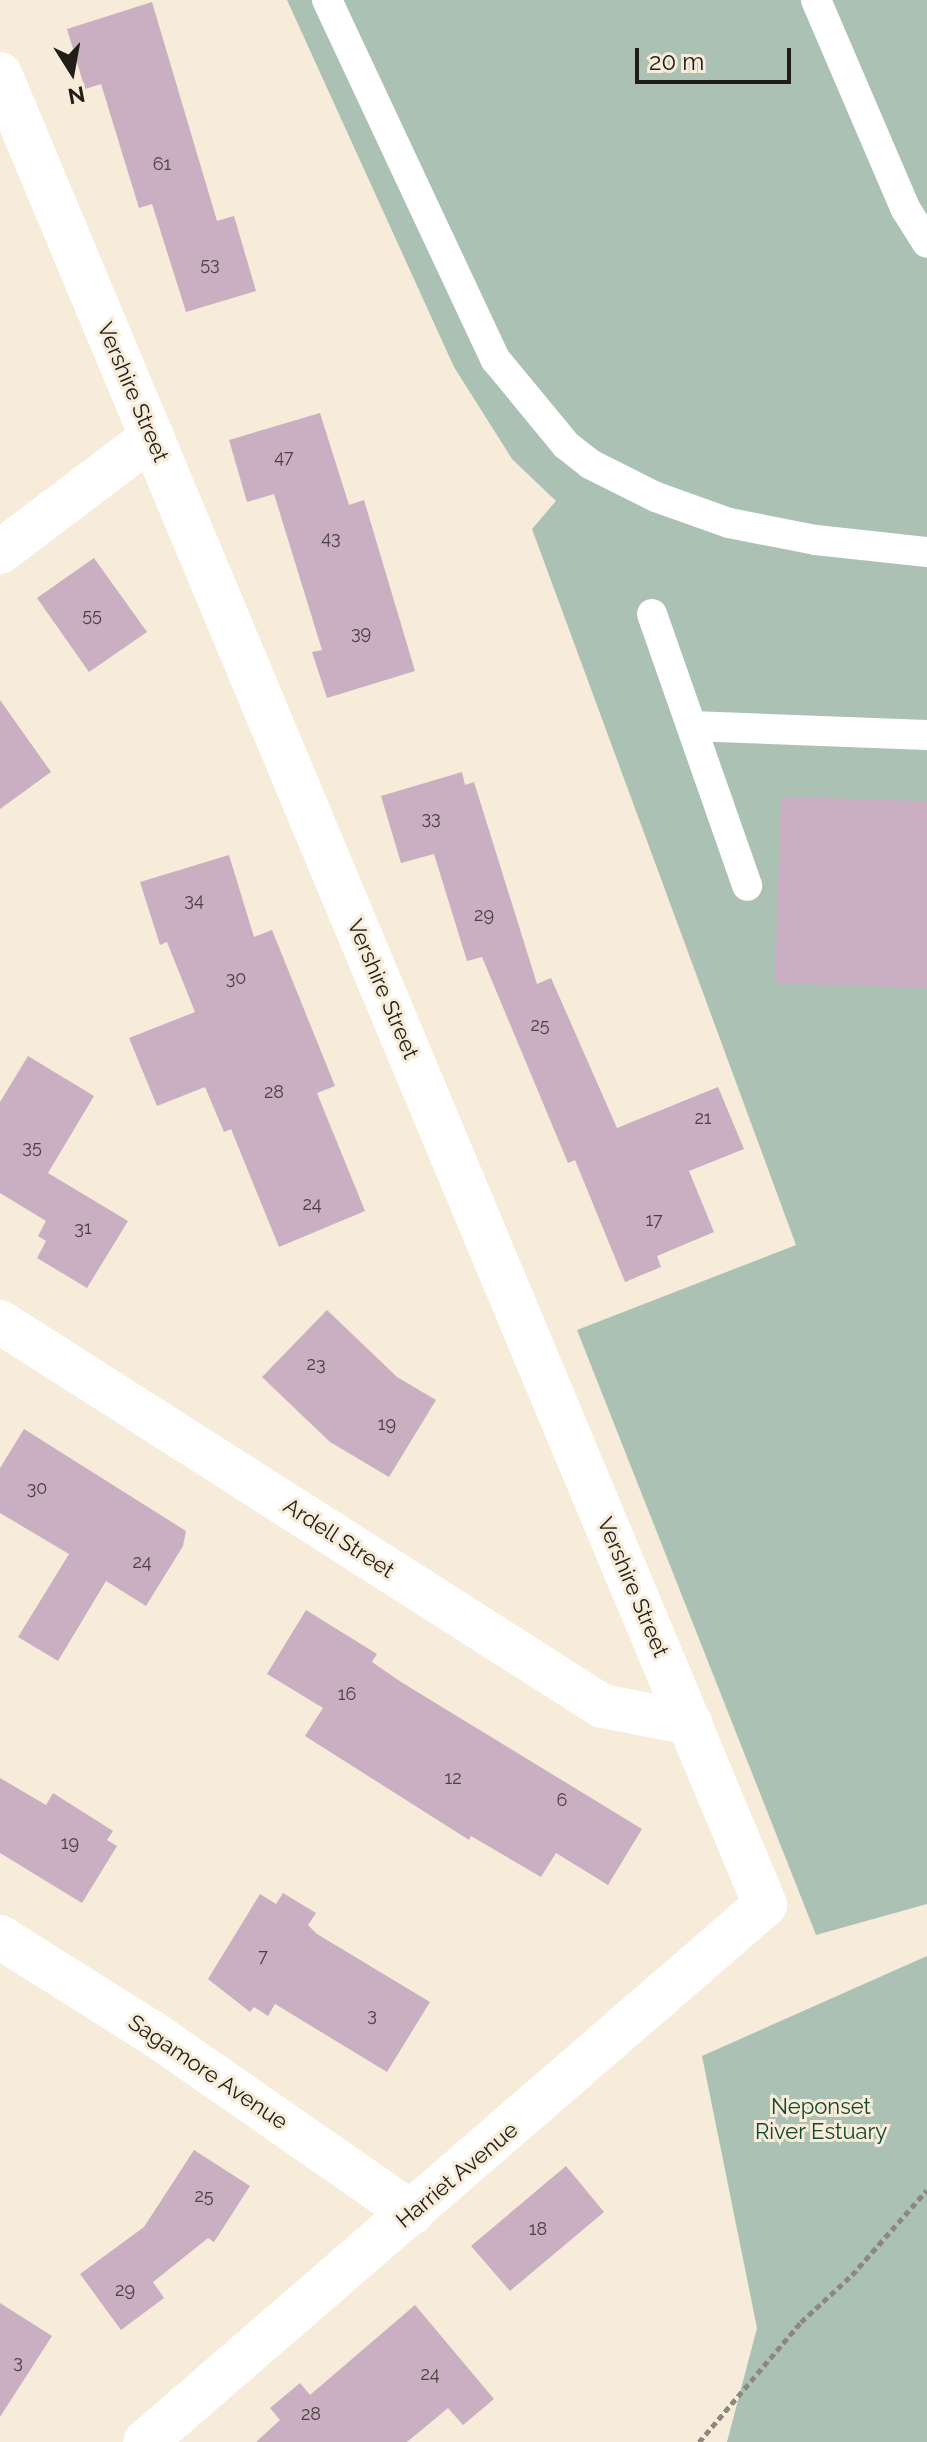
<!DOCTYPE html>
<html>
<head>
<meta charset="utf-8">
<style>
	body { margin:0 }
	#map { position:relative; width:927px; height:2442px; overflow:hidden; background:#f7ecda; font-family:Raleway,sans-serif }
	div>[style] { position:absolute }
	.green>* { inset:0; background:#abc1b3 }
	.building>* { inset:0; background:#caaec1 }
	.path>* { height:5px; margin-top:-2.5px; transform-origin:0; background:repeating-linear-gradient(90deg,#8e877b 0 6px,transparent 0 10px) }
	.service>* { height:30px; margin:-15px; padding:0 15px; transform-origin:15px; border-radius:15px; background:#fff }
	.minor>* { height:44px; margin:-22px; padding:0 22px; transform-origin:22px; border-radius:22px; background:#fff }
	span { translate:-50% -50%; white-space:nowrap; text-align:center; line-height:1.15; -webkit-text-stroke:6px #f7ecda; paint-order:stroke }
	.number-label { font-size:18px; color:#4b4142 }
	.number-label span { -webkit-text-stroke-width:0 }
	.street-label { font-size:22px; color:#211d17 }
	.park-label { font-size:22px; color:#11472d }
	.north { position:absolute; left:32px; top:32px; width:80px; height:80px; -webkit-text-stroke:6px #f7ecda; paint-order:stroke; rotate:169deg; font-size:22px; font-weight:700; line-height:32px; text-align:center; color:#211d17 }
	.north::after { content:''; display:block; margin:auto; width:28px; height:36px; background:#211d17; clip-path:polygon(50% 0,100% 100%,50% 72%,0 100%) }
	.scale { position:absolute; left:635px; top:48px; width:156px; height:36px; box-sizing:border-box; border:4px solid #211d17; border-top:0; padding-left:10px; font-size:24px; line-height:28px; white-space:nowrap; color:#211d17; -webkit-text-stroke:6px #f7ecda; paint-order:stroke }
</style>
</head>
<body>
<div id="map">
	<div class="green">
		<i style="clip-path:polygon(287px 0,927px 0,927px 1904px,816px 1935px,577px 1330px,796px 1245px,532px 529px,556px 501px,512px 459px,454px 367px)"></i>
		<i style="clip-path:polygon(927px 1956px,927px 2442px,727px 2442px,757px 2328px,702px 2056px)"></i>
	</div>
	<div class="building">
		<i style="clip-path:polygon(152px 2px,217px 221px,234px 216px,256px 291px,186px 312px,152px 204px,139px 208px,101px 84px,85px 89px,67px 29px)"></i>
		<i style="clip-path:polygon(320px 413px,349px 505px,364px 500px,415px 671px,327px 698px,312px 652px,322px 650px,274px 494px,247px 502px,229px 440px)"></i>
		<i style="clip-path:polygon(94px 558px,147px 632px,89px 672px,37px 598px)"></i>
		<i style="clip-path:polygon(0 700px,51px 772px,0 809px)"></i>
		<i style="clip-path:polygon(462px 772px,465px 785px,474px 782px,537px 984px,551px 978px,617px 1128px,718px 1087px,744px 1149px,689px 1171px,714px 1232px,657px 1256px,661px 1267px,625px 1282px,575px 1160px,568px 1163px,482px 957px,467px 961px,434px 854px,401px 863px,381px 796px)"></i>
		<i style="clip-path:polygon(781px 797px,927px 801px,927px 988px,775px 983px)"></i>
		<i style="clip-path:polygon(229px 855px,254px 937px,272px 930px,335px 1086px,317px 1093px,365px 1211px,279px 1247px,231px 1129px,224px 1132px,205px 1087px,157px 1106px,129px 1038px,195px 1012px,167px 942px,160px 945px,140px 882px)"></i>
		<i style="clip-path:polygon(28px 1056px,94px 1096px,48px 1173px,128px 1221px,87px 1288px,37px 1258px,46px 1241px,38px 1236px,46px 1221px,0 1193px,0 1102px)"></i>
		<i style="clip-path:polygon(327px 1310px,397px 1377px,436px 1400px,389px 1477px,330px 1442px,262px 1377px)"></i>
		<i style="clip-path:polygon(24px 1429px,186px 1531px,183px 1546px,146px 1606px,106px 1581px,58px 1661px,18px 1637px,69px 1554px,0 1513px,0 1468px)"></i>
		<i style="clip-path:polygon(306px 1610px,377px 1654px,372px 1662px,401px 1682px,642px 1829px,608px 1885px,556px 1853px,541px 1877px,471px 1836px,469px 1840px,305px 1736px,323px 1708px,267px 1674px)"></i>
		<i style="clip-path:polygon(0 1778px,46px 1805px,53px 1793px,113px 1831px,107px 1840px,117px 1846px,82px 1903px,0 1853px)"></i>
		<i style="clip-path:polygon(283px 1893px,316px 1913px,308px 1925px,317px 1934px,430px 2002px,387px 2072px,275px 2004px,268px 2016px,254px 2007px,250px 2012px,208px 1979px,260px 1894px,276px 1904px)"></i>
		<i style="clip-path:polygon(194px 2150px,250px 2186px,214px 2242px,208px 2238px,153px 2282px,164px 2298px,121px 2330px,80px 2274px,144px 2227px)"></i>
		<i style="clip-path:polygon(566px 2166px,604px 2212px,510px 2291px,471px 2246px)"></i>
		<i style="clip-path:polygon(0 2303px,52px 2336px,0 2417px)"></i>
		<i style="clip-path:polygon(415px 2305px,494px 2399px,463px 2425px,448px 2408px,407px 2442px,256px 2442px,280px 2420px,270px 2408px,300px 2383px,310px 2395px)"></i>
	</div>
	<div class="path">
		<i style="left:699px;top:2442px;width:157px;rotate:-49.6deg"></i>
		<i style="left:801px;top:2322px;width:69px;rotate:-42.7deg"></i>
		<i style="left:852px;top:2275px;width:113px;rotate:-48.6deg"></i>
	</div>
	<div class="service">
		<i style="left:327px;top:0;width:398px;rotate:64.9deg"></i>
		<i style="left:496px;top:360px;width:110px;rotate:50.5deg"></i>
		<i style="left:566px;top:445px;width:31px;rotate:38deg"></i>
		<i style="left:590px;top:464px;width:74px;rotate:26.6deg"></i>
		<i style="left:656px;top:497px;width:77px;rotate:19.6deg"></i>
		<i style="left:729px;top:523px;width:89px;rotate:11.1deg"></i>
		<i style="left:816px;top:540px;width:112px;rotate:6.2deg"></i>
		<i style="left:816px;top:0;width:226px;rotate:66.8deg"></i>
		<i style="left:905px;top:208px;width:41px;rotate:57.8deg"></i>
		<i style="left:652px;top:614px;width:288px;rotate:70.7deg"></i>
		<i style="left:692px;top:726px;width:235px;rotate:2.2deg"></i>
	</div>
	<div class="minor">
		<i style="left:0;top:74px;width:1984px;rotate:67.32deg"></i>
		<i style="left:765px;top:1905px;width:820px;rotate:139.1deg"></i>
		<i style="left:0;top:552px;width:191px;rotate:-37.1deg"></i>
		<i style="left:0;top:1322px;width:714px;rotate:32.53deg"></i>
		<i style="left:602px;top:1706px;width:90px;rotate:10.9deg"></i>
		<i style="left:0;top:1937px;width:186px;rotate:32.2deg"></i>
		<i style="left:157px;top:2036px;width:310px;rotate:34.8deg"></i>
	</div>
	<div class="number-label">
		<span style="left:162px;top:164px">61</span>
		<span style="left:210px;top:264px">53</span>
		<span style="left:284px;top:457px">47</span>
		<span style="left:331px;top:538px">43</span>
		<span style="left:92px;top:615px">55</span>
		<span style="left:361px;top:633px">39</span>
		<span style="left:431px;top:818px">33</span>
		<span style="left:194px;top:900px">34</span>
		<span style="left:484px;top:915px">29</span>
		<span style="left:236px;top:978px">30</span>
		<span style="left:540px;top:1025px">25</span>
		<span style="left:274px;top:1092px">28</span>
		<span style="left:703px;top:1118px">21</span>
		<span style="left:32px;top:1147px">35</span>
		<span style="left:312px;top:1204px">24</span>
		<span style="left:654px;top:1220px">17</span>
		<span style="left:83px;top:1228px">31</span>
		<span style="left:316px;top:1364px">23</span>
		<span style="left:387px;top:1424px">19</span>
		<span style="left:37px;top:1488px">30</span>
		<span style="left:142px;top:1562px">24</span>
		<span style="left:347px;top:1694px">16</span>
		<span style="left:453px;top:1778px">12</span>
		<span style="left:562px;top:1800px">6</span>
		<span style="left:70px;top:1843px">19</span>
		<span style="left:263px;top:1956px">7</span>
		<span style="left:372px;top:2015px">3</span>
		<span style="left:204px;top:2196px">25</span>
		<span style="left:538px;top:2229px">18</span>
		<span style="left:125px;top:2290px">29</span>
		<span style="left:18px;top:2362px">3</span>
		<span style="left:430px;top:2374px">24</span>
		<span style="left:311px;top:2414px">28</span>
	</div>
	<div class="street-label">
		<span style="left:133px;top:392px;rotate:67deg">Vershire Street</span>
		<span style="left:383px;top:989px;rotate:67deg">Vershire Street</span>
		<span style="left:339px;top:1538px;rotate:33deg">Ardell Street</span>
		<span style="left:633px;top:1587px;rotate:67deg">Vershire Street</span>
		<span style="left:208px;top:2072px;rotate:34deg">Sagamore Avenue</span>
		<span style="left:457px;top:2175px;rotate:-40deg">Harriet Avenue</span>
	</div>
	<div class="park-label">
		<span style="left:821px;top:2119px">Neponset<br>River Estuary</span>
	</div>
	<div class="north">N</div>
	<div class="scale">20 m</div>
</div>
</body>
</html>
